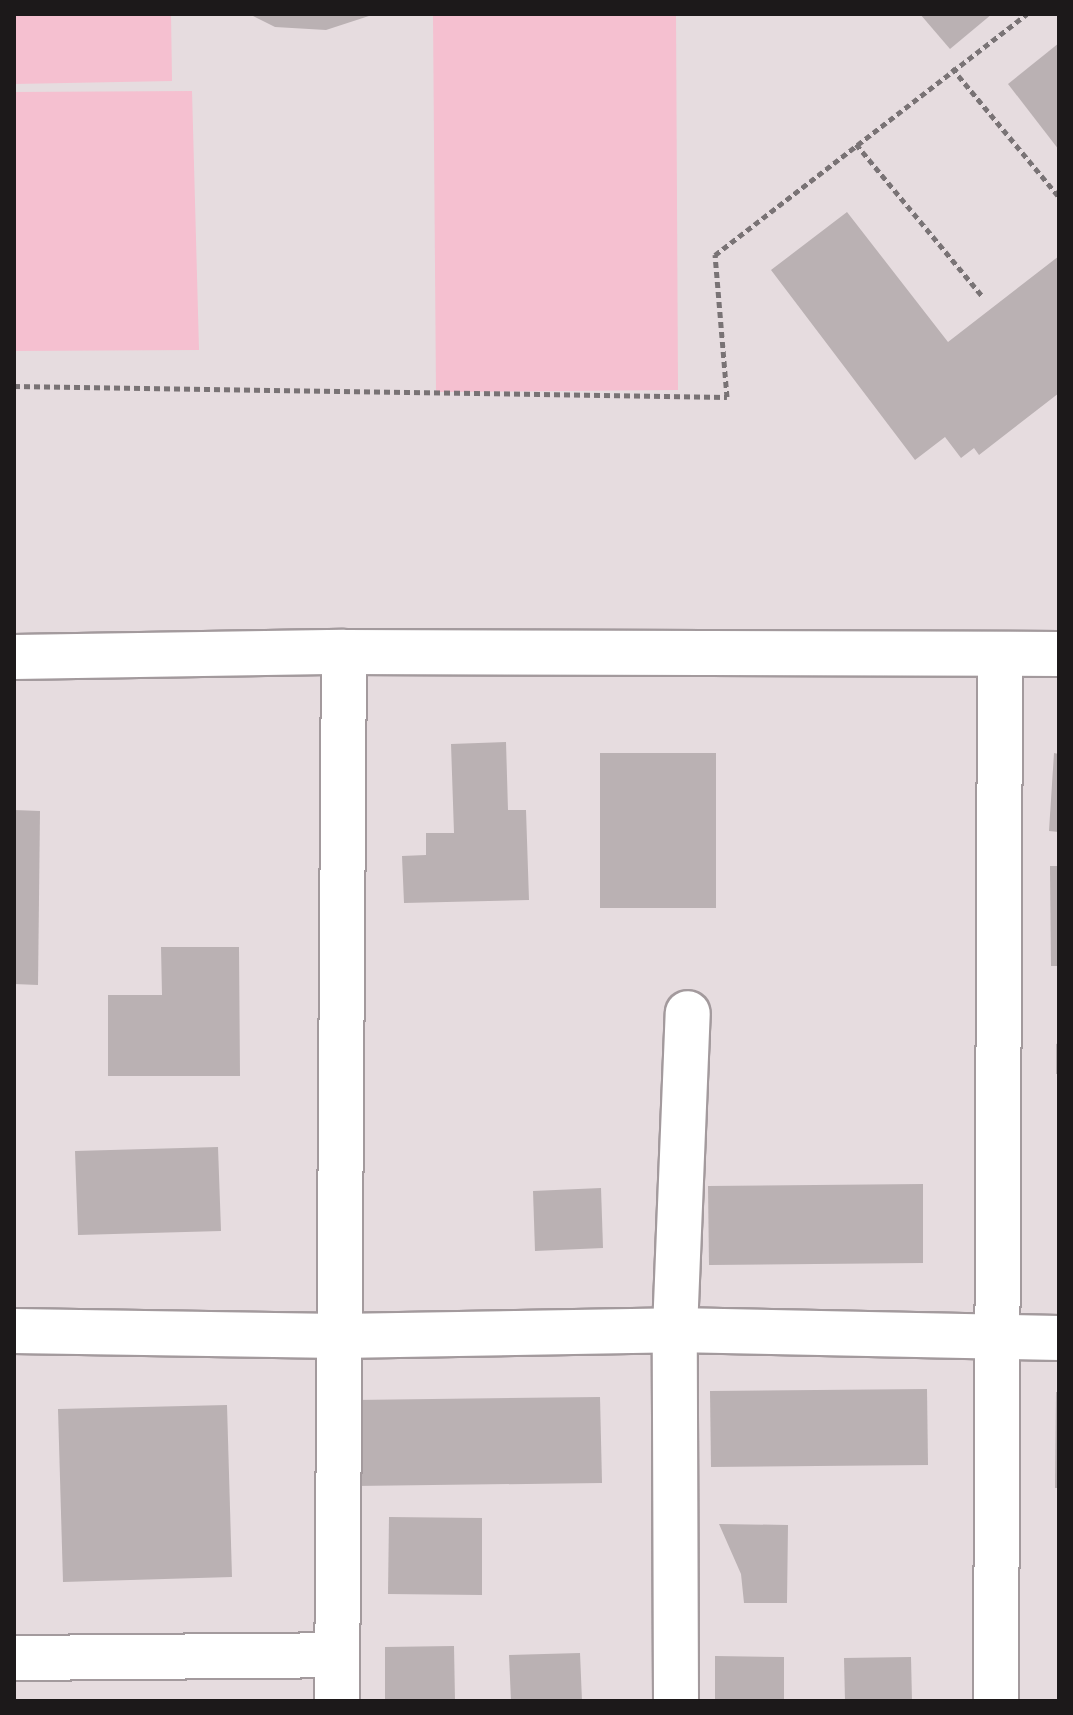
<!DOCTYPE html>
<html>
<head>
<meta charset="utf-8">
<style>
	body { margin:0 }
	#map { position:relative; width:1073px; height:1715px; overflow:hidden; background:#e6dcdf; font-family:Helvetica,sans-serif }
	div>[style] { position:absolute }
	.green>* { inset:0; background:#f5c0d0 }
	.building>* { inset:0; background:#bab1b3 }
	.path>* { height:5px; margin-top:-2.5px; transform-origin:0; background:repeating-linear-gradient(90deg,#797375 0 6px,transparent 0 10px) }
	.roads { filter:drop-shadow(2px 0 #a39a9d) drop-shadow(-2px 0 #a39a9d) drop-shadow(0 2px #a39a9d) drop-shadow(0 -2px #a39a9d) }
	.street>* { height:44px; margin:-22px; padding:0 22px; transform-origin:22px; border-radius:22px; background:#fff }
	span { translate:-50% -50%; white-space:nowrap; text-align:center; line-height:1.15; -webkit-text-stroke:6px #f3e9ec; paint-order:stroke }
	.frame { position:absolute; inset:0; border:16px solid #1c191a; pointer-events:none }
</style>
</head>
<body>
<div id="map">
	<div class="green">
		<i style="clip-path:polygon(14px 14px,171px 14px,172px 81px,14px 84px)"></i>
		<i style="clip-path:polygon(433px 14px,676px 14px,678px 390px,436px 392px)"></i>
		<i style="clip-path:polygon(192px 91px,199px 350px,14px 351px,14px 92px)"></i>
	</div>
	<div class="building">
		<i style="clip-path:polygon(249px 14px,372px 14px,372px 15px,326px 30px,275px 27px)"></i>
		<i style="clip-path:polygon(920px 14px,992px 14px,950px 49px)"></i>
		<i style="clip-path:polygon(1059px 43px,1059px 150px,1008px 84px)"></i>
		<i style="clip-path:polygon(847px 212px,948px 342px,1059px 256px,1059px 393px,979px 455px,974px 448px,961px 458px,945px 437px,915px 460px,771px 270px)"></i>
		<i style="clip-path:polygon(506px 742px,508px 810px,526px 810px,529px 900px,404px 903px,402px 856px,426px 855px,426px 833px,454px 833px,451px 744px)"></i>
		<i style="clip-path:polygon(600px 753px,716px 753px,716px 908px,600px 908px)"></i>
		<i style="clip-path:polygon(1054px 753px,1059px 754px,1059px 832px,1049px 831px)"></i>
		<i style="clip-path:polygon(14px 810px,40px 811px,38px 985px,14px 984px)"></i>
		<i style="clip-path:polygon(1050px 866px,1059px 866px,1059px 966px,1051px 966px)"></i>
		<i style="clip-path:polygon(161px 947px,239px 947px,240px 1076px,108px 1076px,108px 995px,162px 995px)"></i>
		<i style="clip-path:polygon(1059px 1043px,1059px 1074px,1056px 1074px,1056px 1044px)"></i>
		<i style="clip-path:polygon(218px 1147px,221px 1231px,78px 1235px,75px 1151px)"></i>
		<i style="clip-path:polygon(923px 1184px,923px 1263px,709px 1265px,708px 1186px)"></i>
		<i style="clip-path:polygon(601px 1188px,603px 1248px,535px 1251px,533px 1191px)"></i>
		<i style="clip-path:polygon(927px 1389px,928px 1465px,711px 1467px,710px 1391px)"></i>
		<i style="clip-path:polygon(1056px 1392px,1059px 1392px,1059px 1488px,1055px 1488px)"></i>
		<i style="clip-path:polygon(600px 1397px,602px 1483px,355px 1486px,354px 1400px)"></i>
		<i style="clip-path:polygon(227px 1405px,232px 1577px,63px 1582px,58px 1409px)"></i>
		<i style="clip-path:polygon(389px 1517px,482px 1518px,482px 1595px,388px 1594px)"></i>
		<i style="clip-path:polygon(719px 1524px,788px 1525px,787px 1603px,744px 1603px,741px 1574px)"></i>
		<i style="clip-path:polygon(454px 1646px,455px 1701px,385px 1701px,385px 1647px)"></i>
		<i style="clip-path:polygon(580px 1653px,582px 1701px,511px 1701px,509px 1655px)"></i>
		<i style="clip-path:polygon(715px 1656px,784px 1657px,784px 1701px,715px 1701px)"></i>
		<i style="clip-path:polygon(911px 1657px,912px 1701px,845px 1701px,844px 1658px)"></i>
	</div>
	<div class="path">
		<i style="left:952px;top:68px;width:168px;rotate:50.3deg"></i>
		<i style="left:856px;top:144px;width:199px;rotate:50.3deg"></i>
		<i style="left:14px;top:386px;width:713px;rotate:0.88deg"></i>
		<i style="left:727px;top:397px;width:143px;rotate:-94.8deg"></i>
		<i style="left:715px;top:255px;width:394px;rotate:-37.7deg"></i>
	</div>
	<div class="roads">
		<div class="street">
			<i style="left:14px;top:657px;width:330px;rotate:-0.9deg"></i>
			<i style="left:344px;top:652px;width:715px;rotate:0.16deg"></i>
			<i style="left:14px;top:1331px;width:325px;rotate:0.9deg"></i>
			<i style="left:339px;top:1336px;width:336px;rotate:-1deg"></i>
			<i style="left:675px;top:1330px;width:384px;rotate:1.2deg"></i>
			<i style="left:14px;top:1658px;width:323px;rotate:-0.5deg"></i>
			<i style="left:337px;top:1701px;width:1049px;rotate:-89.62deg"></i>
			<i style="left:676px;top:1701px;width:371px;rotate:-90.2deg"></i>
			<i style="left:675px;top:1330px;width:317px;rotate:-87.7deg"></i>
			<i style="left:996px;top:1701px;width:1046px;rotate:-89.78deg"></i>
		</div>
	</div>
	<div class="frame"></div>
</div>
</body>
</html>
